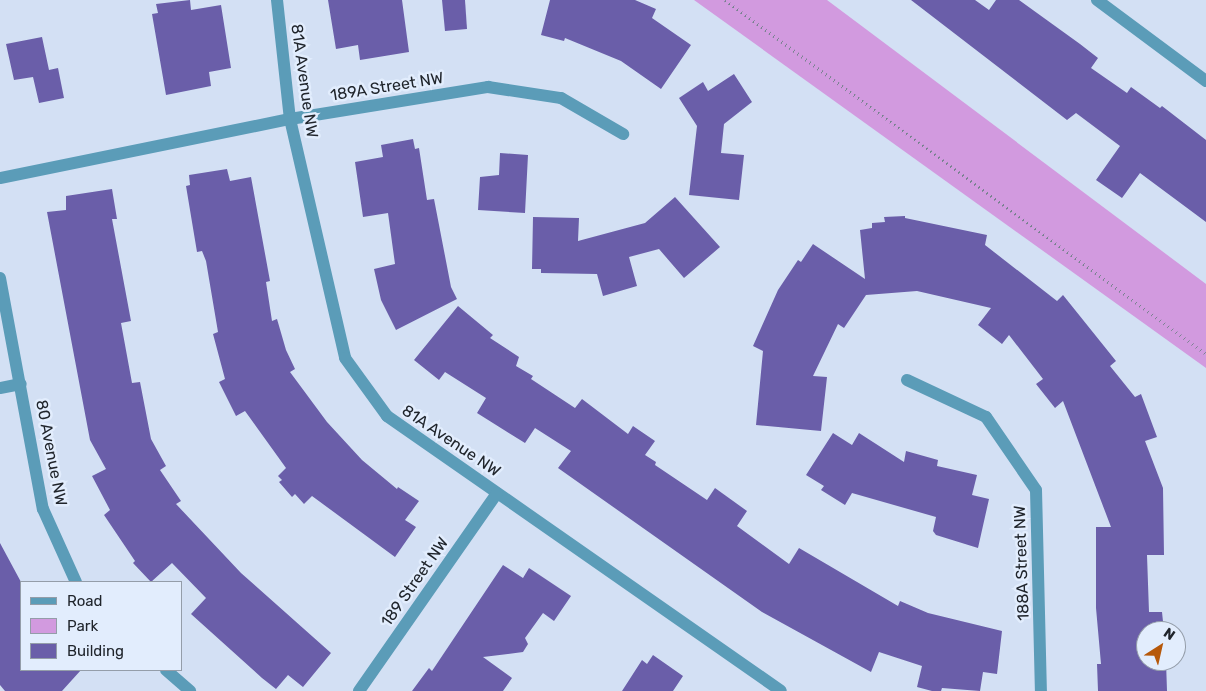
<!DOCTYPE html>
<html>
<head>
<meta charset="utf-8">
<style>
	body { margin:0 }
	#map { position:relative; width:1206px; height:691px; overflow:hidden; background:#d3e0f4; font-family:Rubik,sans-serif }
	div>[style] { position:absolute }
	.green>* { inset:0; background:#d29adf }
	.building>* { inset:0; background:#6a5ea9 }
	.path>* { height:3px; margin-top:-1.5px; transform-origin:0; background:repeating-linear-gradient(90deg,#798290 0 1px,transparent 0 5px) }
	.street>* { height:12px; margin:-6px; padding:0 6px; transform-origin:6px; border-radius:6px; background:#5b9cb8 }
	span { translate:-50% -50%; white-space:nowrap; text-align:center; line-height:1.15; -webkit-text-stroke:5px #e2edfd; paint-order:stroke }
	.street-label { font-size:16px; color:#20252c }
	.legend { position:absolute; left:20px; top:581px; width:162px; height:90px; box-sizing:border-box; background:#e2edfd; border:1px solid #949da9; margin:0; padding:6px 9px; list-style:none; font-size:15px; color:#20252c }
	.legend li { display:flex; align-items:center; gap:10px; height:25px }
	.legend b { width:25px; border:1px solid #949da9 }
	.north { position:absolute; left:1136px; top:621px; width:50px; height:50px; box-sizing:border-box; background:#e2edfd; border:1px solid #949da9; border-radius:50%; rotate:35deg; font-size:14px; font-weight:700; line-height:20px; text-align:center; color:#20252c }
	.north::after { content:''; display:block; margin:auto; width:18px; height:22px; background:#b6580a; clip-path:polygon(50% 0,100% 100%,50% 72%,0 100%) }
</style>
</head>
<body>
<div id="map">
	<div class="green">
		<i style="clip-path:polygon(694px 0,827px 0,1206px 284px,1206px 368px)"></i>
	</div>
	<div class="building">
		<i style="clip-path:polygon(190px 0,191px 10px,221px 5px,231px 68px,209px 72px,211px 86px,166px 95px,152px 14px,158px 13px,156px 4px)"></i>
		<i style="clip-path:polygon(328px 0,402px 0,409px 52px,360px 60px,358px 45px,336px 49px)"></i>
		<i style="clip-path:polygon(442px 0,465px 0,467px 29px,445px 31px)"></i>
		<i style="clip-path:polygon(550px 0,635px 0,656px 9px,652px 18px,691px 45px,661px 89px,621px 61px,565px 38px,564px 41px,541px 35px)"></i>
		<i style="clip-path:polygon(911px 0,975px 0,989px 10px,996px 0,1019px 0,1080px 44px,1098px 58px,1091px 68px,1127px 93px,1131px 87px,1160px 108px,1162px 106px,1206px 140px,1206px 222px,1140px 173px,1122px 198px,1096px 180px,1120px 146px,1076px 113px,1067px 120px)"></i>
		<i style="clip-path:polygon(42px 37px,49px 70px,58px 68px,64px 98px,39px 103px,33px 77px,14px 80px,6px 44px)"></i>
		<i style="clip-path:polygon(734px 74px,752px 102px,724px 124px,721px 153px,744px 155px,739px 200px,689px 195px,697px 126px,679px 98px,703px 82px,708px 91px)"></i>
		<i style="clip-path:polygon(413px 139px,415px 149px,419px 148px,427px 200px,434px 199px,451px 287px,457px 299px,396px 330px,381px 300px,374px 269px,395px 264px,388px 213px,363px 217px,355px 162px,383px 157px,381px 145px)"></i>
		<i style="clip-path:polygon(500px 153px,528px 155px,525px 213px,478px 210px,480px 177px,499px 175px)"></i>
		<i style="clip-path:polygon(227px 169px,230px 181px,251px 177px,270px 281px,266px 282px,272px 321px,277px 319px,286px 350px,295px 369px,290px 372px,327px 422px,362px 460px,397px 489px,398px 487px,419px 501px,405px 520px,416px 527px,395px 557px,312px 496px,304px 504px,295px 494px,292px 497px,279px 482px,282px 480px,278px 476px,286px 468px,245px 411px,236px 416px,219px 382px,225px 379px,213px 334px,218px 332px,206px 261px,202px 251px,197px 252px,186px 186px,190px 185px,189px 175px)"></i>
		<i style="clip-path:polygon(112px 189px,117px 219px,112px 219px,131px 321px,121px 323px,132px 383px,140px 382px,151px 439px,166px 466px,160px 470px,181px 501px,176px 504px,241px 573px,331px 653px,303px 687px,288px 675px,276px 689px,262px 678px,191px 614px,206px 598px,172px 563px,151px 582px,133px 563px,135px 561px,104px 515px,110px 510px,92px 476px,106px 469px,90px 440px,47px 212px,66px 210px,66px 196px)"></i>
		<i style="clip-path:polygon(675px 197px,720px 247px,684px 278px,659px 249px,629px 257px,637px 286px,603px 296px,597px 274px,541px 273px,541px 269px,532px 269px,533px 217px,579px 218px,578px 241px,645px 223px)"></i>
		<i style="clip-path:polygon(905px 216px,905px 218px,987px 235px,985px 245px,1057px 301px,1063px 295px,1116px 361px,1110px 366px,1135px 397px,1141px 394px,1157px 437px,1145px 441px,1163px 488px,1164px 555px,1147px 555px,1149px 612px,1162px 612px,1164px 631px,1146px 631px,1146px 661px,1166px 661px,1167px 691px,1098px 691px,1097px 664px,1101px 664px,1096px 608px,1096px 527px,1111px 527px,1063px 401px,1055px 408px,1036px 384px,1043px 379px,1009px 335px,1002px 344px,978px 325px,991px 308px,917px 291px,866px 295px,844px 328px,838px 324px,813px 376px,827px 377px,821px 431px,756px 425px,763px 351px,753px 346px,778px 290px,798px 260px,801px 262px,813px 244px,865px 279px,860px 230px,872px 228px,872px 223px,885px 222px,884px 217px)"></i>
		<i style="clip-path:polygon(458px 306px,493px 335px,490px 338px,519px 357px,516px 366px,533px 376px,531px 379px,575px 408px,582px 399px,628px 434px,633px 426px,655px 441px,645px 455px,656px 462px,655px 465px,707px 500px,715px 488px,747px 511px,737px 526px,789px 564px,799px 548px,898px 606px,900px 601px,928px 613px,1002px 631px,997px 674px,983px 672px,980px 691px,942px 688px,941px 691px,932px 691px,917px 687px,922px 666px,879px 652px,871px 672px,762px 612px,558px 468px,571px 451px,535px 428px,525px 443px,477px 413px,486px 398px,445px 372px,439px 380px,414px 360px)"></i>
		<i style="clip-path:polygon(833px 433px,852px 445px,859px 433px,904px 462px,906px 451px,938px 460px,937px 466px,977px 475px,972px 495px,989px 499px,978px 548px,936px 535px,933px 531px,936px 517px,852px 493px,845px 505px,821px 490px,824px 486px,806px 475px)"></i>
		<i style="clip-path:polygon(0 543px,21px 582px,21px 670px,81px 670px,62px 691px,5px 691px,0 685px)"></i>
		<i style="clip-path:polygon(503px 565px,523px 578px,529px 568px,571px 596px,554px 621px,543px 613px,525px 638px,528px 644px,523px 652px,483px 657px,512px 678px,503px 691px,412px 691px,429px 668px,432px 671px)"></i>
		<i style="clip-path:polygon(653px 655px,683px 676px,673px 691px,622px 691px,642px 660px,647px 664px)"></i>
	</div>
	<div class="path">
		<i style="left:725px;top:0;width:597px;rotate:36.35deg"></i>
	</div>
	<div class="street">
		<i style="left:277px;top:0;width:120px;rotate:83.8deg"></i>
		<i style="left:290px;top:119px;width:245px;rotate:77deg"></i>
		<i style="left:345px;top:358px;width:72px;rotate:54.1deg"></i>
		<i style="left:387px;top:416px;width:480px;rotate:34.9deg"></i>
		<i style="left:1097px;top:0;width:136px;rotate:36.6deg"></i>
		<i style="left:0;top:178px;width:296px;rotate:-11.5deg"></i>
		<i style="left:290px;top:119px;width:201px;rotate:-9.2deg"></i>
		<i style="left:488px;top:87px;width:74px;rotate:8.6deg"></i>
		<i style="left:561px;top:98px;width:72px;rotate:30.1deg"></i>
		<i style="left:0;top:278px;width:235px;rotate:79.5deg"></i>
		<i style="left:43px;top:509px;width:80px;rotate:65.7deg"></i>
		<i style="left:907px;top:380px;width:87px;rotate:25.1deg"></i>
		<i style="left:986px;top:417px;width:88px;rotate:55.6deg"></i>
		<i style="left:1036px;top:490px;width:201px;rotate:88.6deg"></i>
		<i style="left:0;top:388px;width:21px;rotate:-11deg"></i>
		<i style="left:166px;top:670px;width:32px;rotate:41deg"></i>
		<i style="left:359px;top:691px;width:241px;rotate:-55.1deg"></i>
	</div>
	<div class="street-label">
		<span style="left:304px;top:81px;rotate:82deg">81A Avenue NW</span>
		<span style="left:387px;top:87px;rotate:-9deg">189A Street NW</span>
		<span style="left:451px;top:441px;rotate:34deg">81A Avenue NW</span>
		<span style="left:51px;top:453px;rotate:79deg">80 Avenue NW</span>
		<span style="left:1022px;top:563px;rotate:-92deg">188A Street NW</span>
		<span style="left:415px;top:582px;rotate:-55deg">189 Street NW</span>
	</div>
	<ul class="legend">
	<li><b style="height:6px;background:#5b9cb8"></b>Road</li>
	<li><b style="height:14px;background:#d29adf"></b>Park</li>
	<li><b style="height:14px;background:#6a5ea9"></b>Building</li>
	</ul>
	<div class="north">N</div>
</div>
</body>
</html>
